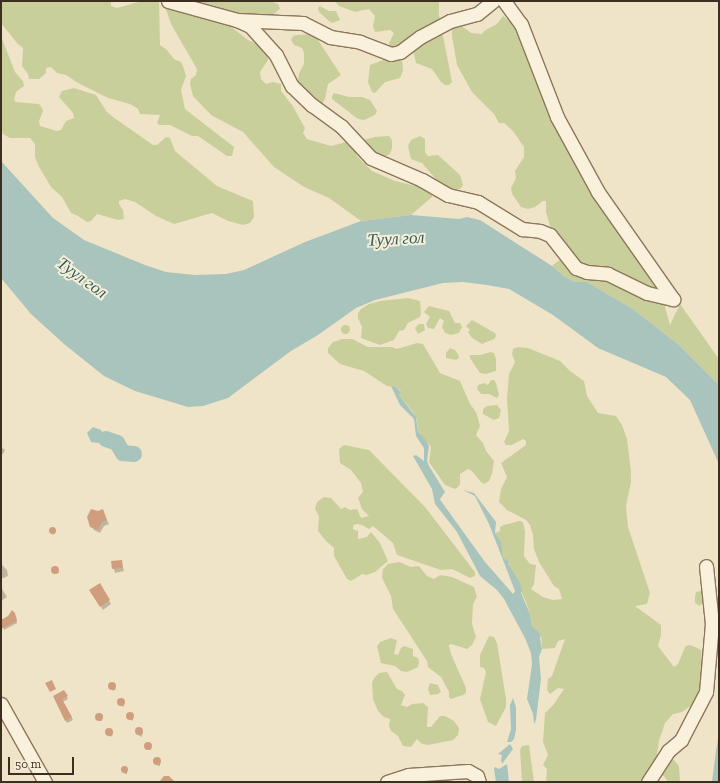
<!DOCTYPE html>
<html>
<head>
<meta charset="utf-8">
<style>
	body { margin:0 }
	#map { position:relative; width:720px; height:783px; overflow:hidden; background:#f0e4c8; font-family:"Zilla Slab",serif }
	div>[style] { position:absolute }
	.green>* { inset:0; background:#c9cf9b }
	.round { border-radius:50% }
	.water>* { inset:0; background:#a9c4bc }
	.shadow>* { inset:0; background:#0003 }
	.river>* { height:16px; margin:-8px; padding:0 8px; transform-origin:8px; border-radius:8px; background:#a9c4bc }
	.building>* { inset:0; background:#cf9f7d }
	.roads { filter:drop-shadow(1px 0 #8d765c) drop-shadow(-1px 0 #8d765c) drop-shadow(0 1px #8d765c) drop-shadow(0 -1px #8d765c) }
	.minor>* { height:13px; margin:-6.5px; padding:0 6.5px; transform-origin:6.5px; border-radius:6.5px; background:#faf1dc }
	span { translate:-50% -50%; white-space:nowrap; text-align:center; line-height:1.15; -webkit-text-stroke:4px #f7eed8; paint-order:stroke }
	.water-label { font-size:17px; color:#2f5d5a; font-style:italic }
	.frame { position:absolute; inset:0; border:2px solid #3d2e20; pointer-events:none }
	.scale { position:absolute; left:8px; top:757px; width:66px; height:18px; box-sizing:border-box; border:2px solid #3d2e20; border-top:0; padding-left:5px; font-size:12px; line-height:14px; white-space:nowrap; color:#3d2e20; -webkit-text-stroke:3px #f7eed8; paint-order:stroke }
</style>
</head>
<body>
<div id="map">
	<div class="green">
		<i style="clip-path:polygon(1px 1px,111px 1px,111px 6px,117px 8px,142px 1px,159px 1px,160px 45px,167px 50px,174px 59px,181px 62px,184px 69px,186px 76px,181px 90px,185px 109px,234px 147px,232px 156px,227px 156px,198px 136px,192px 136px,170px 125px,159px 125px,157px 123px,160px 115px,140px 114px,138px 109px,130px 104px,108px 98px,78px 83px,66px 75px,57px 73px,51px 67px,46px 68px,46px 73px,39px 79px,29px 79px,28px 74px,22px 66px,23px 48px,17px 43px,1px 23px)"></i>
		<i style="clip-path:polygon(270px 1px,278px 4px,280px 9px,271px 16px,225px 22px,248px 40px,264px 47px,268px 54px,268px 60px,260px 72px,261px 79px,266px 84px,273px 82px,281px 84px,281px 91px,292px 105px,305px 128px,303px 133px,307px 139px,331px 146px,346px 142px,352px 145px,357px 156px,372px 171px,395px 181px,433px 190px,432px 197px,411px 215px,361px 221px,329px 198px,304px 187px,274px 167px,243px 132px,211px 115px,193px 96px,190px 84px,191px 79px,196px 75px,197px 69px,171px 24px,163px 1px)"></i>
		<i style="clip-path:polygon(335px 1px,439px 1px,439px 15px,452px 82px,449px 85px,445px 85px,441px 82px,432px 69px,416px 63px,413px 50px,391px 49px,389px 43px,394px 33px,390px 30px,375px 32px,373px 26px,375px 16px,369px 9px,355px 12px,339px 6px)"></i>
		<i style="clip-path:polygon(320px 6px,329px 11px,336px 11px,340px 20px,332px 23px,329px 21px,319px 12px,318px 8px)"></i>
		<i style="clip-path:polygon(503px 16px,515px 25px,536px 81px,660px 289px,670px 325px,680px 304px,719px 359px,719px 385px,679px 345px,633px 309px,587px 282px,575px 282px,565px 277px,552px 266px,566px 255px,552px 233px,546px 212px,546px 201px,543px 201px,535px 207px,528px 209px,521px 207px,512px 194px,511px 188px,516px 178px,515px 171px,524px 157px,524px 147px,513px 131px,504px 123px,499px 123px,494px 114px,472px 92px,457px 65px,452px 36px,452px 28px,458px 23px,471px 33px,482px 34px,484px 31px,497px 24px)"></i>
		<i style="clip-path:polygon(314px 34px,341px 75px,328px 84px,325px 99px,322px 104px,318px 106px,303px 91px,298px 81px,299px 73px,304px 64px,304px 53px,302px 48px,294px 45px,291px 40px,293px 36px,297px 35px)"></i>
		<i style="clip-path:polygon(1px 36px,15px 72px,23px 81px,24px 86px,16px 92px,14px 100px,16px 102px,39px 104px,42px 108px,43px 111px,39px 121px,40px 126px,57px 131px,61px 130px,66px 121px,74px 118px,73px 113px,59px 97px,62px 91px,74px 88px,96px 95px,107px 112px,113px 117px,153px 145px,157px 145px,166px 137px,170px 138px,175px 151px,217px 186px,253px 201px,254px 217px,250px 223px,243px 225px,228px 221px,212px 213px,174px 224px,156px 216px,135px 202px,125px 199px,119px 201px,119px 204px,123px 210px,124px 219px,118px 220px,97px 214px,91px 221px,87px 222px,78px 216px,71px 213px,62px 197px,51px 187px,38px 165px,35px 157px,35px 144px,30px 138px,10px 138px,3px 134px,1px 128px)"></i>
		<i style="clip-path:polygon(402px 57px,403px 71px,400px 78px,385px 82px,375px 93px,372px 92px,368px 82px,370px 65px,389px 58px)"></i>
		<i style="clip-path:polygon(334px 93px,349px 97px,362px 97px,370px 100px,377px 111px,375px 115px,364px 120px,358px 119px,332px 99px,332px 96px)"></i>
		<i style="clip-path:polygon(389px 136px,392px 140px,392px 148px,390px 154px,381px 158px,373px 155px,363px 140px,375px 137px)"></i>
		<i style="clip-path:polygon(420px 136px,425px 139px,425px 152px,428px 156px,438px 155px,460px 175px,463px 185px,461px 188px,457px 190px,441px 185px,422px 163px,411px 159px,408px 146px,411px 140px)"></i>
		<i style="clip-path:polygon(408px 298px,420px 301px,421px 313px,420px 317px,408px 323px,404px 330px,399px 331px,394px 340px,380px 345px,361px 338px,362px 327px,358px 318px,358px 313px,361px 309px,369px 304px,380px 301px)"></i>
		<i style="clip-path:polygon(429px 306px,449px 311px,455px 323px,460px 323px,462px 327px,459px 333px,451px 335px,445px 333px,442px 327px,444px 321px,440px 318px,434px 329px,428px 328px,426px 324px,430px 317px,424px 312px)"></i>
		<i style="clip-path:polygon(472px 320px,495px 333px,496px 336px,494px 339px,482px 344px,472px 338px,468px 332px,470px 330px,466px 326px)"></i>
		<i style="clip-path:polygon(419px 324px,424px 324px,425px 330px,418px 334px,415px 328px)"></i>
		<i class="round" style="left:340.5px;top:324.5px;width:9px;height:9px"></i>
		<i style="clip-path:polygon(342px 339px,352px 339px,368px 347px,392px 347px,397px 349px,417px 343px,423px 344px,440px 373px,460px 381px,470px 404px,476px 412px,480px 426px,476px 435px,483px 443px,486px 451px,494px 461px,492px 474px,489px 481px,484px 484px,481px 482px,472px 471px,468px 469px,460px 474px,460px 484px,458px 487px,455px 489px,445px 485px,429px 462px,431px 447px,418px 432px,417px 420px,413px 412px,399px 395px,401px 392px,396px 387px,387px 386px,364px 371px,340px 364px,328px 353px,328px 348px,333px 342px)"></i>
		<i style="clip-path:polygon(518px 347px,528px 348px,560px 361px,570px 371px,584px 381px,587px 396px,598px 413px,616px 416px,622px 425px,627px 439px,631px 471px,631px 482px,626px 506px,628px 527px,650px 593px,647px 604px,635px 606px,661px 625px,661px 635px,658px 646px,674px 667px,678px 664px,685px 647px,688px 645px,693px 646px,701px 650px,703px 663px,697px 701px,682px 712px,673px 714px,665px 723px,659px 741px,657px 754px,664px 759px,674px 760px,679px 766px,680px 782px,668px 782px,664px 776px,661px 776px,656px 782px,547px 782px,546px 780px,547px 769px,543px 765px,548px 755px,543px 742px,545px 713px,554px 704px,564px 689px,558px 688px,550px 694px,547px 690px,548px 679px,552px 676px,565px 639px,558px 641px,555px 648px,542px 649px,541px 634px,532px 626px,530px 614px,526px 602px,508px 564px,510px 563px,503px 558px,495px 533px,500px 531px,500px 527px,504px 525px,519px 521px,523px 522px,525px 532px,524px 556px,530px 564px,536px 565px,534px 584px,531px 589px,543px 597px,553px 600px,562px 599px,559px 589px,554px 586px,539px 562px,534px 549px,533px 535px,530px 525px,526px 520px,507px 510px,499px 502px,501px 489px,507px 477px,501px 463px,526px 445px,526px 441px,523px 439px,512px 445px,506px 445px,504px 442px,509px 431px,507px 398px,509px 374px,515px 362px,512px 354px,513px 349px)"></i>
		<i style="clip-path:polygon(450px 348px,455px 350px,458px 354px,459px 358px,456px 360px,446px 358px,446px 353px)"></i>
		<i style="clip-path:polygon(491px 352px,494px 353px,496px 359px,496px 371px,486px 374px,480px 373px,470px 358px,470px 355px,480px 355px)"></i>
		<i style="clip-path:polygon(491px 380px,494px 380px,496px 383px,499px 395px,497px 398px,489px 394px,481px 394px,477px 389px,478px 385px,484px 383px,488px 385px)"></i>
		<i style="clip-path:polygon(497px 405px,501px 410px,499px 418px,494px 420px,483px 414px,483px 409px,487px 406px)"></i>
		<i style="clip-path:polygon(344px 445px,369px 450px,425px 507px,475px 572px,475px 576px,470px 578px,452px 569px,441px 570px,397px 555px,393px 543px,379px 531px,373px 526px,369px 529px,362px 525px,356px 524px,353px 526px,353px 529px,358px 531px,358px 539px,367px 537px,371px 532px,380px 543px,388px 561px,375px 572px,367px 575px,362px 574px,351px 581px,347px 579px,334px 556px,334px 548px,326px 541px,318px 531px,319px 516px,315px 509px,317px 502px,324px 497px,331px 498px,341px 509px,345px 507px,350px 510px,357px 509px,361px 518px,369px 516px,362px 509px,358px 498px,363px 492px,361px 483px,351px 470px,340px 463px,339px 449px)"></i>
		<i style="clip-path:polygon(399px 562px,411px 567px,419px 566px,427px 576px,434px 579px,440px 575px,452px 577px,474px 587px,477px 597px,473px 604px,472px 624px,476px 637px,472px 645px,467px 649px,451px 644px,449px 645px,451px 654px,466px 688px,466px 693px,463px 695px,451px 699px,449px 697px,449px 692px,441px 677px,428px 667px,427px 661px,393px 609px,391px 596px,382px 578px,383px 569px,388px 564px)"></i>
		<i style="clip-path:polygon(700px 591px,704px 592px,705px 598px,700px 606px,695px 603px,695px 597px,696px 592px)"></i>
		<i style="clip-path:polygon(489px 636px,494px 637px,497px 643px,506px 699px,506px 707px,496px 726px,488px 722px,480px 699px,486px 672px,484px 668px,480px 667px,480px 655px)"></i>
		<i style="clip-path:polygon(391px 638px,397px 640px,394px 654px,398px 655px,401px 648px,404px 646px,413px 649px,413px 656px,418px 658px,419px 662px,418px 667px,407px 672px,401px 671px,395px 666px,381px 663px,377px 646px,380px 642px)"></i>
		<i style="clip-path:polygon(387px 672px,397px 689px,402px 691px,405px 695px,401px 705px,407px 707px,412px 704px,423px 703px,428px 707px,427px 727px,431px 727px,440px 716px,445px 716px,454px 721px,459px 728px,458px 735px,453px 740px,428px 745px,422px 744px,417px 739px,411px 747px,403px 746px,398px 736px,391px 731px,389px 726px,390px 719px,384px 717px,378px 711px,373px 699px,372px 683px,374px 678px,379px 673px)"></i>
		<i style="clip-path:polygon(430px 683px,438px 685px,441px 692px,438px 694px,430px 695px,428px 689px)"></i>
		<i style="clip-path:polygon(529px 745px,534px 782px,522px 782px,520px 750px,522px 746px)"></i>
	</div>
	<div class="water">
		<i style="clip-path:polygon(1px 161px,53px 218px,84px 240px,145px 265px,166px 272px,195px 275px,226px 274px,244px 270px,305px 242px,361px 221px,411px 215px,459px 219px,467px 217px,480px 220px,552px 266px,565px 277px,575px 282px,587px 282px,633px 309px,679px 345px,719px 385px,719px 464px,690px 400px,666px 377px,598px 348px,553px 315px,509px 289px,487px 285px,463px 282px,443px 283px,375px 300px,356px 308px,318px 335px,291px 351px,228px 398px,203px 406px,188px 407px,135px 391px,104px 376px,64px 344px,31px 314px,1px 278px)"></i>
		<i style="clip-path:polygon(391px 386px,396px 387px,401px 393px,399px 395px,416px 417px,418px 432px,425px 439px,429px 446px,427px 461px,429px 466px,445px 492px,440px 499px,441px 501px,485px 562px,513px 594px,515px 591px,489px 524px,475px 496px,463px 490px,474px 493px,496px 522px,495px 533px,501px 542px,503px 558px,510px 562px,508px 564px,519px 581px,522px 590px,521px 593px,530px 614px,532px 626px,541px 634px,540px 639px,542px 649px,539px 657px,541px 679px,536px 720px,534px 724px,533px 714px,527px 699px,532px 664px,531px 653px,525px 638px,504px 599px,497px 590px,480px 576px,457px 532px,435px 504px,432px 489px,413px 456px,416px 455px,424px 461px,424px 448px,416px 436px,414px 419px,400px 405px)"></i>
		<i style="clip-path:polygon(93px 427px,101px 430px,106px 439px,98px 443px,91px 442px,87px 433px)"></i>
		<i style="clip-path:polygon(513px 698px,516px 707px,516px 730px,514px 739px,511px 742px,507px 742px,511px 729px,510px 705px)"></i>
		<i style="clip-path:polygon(719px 733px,719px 782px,712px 782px,716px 751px)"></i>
		<i style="clip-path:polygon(510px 744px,513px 749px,502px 764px,501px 760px,502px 755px,498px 754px)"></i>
		<i style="clip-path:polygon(507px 764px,509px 782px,496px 782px,494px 769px,495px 767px,499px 769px)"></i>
	</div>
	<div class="shadow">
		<i style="clip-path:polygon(1px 447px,5px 450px,3px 454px,1px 454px)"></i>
		<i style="clip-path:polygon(104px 514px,109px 524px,104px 526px,100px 533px,94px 530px,91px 526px)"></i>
		<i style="clip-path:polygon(53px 528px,56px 532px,53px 535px,49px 530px)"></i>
		<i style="clip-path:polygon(121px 561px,124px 571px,115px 573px,112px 562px)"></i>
		<i style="clip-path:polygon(1px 564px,7px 570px,8px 576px,1px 579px)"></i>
		<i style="clip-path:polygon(56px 567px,59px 573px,55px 574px,53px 568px)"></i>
		<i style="clip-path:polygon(100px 585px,111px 604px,103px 610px,91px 590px)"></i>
		<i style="clip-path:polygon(1px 587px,7px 597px,1px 601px)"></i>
		<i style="clip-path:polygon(16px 616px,17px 623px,4px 630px,1px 621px)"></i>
		<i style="clip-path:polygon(112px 683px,116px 689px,113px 691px,109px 685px)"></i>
		<i style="clip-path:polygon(64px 691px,68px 699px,63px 702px,73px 720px,67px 723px,54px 697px)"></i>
		<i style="clip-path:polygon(119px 699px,123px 701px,124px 707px,120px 705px)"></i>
		<i style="clip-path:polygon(128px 713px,133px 715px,133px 721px,129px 719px)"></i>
		<i style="clip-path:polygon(98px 714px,102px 716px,102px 721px,97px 720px)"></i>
		<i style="clip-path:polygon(107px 729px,110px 729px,113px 735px,110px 737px)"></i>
		<i style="clip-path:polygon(137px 729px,143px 731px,142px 737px,138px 735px)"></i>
		<i style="clip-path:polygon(146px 743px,151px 745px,151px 750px,146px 749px)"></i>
		<i style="clip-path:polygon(155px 759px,160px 761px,160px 766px,156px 765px)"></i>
		<i style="clip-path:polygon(124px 767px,127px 772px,127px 774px,125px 774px,121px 769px)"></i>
	</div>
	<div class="river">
		<i style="left:106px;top:439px;width:12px;rotate:20deg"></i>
		<i style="left:117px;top:443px;width:12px;rotate:59deg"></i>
		<i style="left:123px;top:453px;width:11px;rotate:5deg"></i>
	</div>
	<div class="building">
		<i style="clip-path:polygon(91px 509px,98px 511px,103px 509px,107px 520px,102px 522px,98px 530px,90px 527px,87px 517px)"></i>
		<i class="round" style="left:48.5px;top:526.5px;width:7px;height:7px"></i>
		<i style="clip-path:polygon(122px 560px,123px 568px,112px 569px,111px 561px)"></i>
		<i class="round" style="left:51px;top:566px;width:8px;height:8px"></i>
		<i style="clip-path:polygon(100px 583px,110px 600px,100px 607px,89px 590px)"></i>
		<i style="clip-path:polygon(12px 610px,15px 613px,17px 621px,1px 629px,1px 620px,8px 616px)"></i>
		<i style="clip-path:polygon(52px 680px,56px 689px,50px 692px,45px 683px)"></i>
		<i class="round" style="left:108px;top:682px;width:8px;height:8px"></i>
		<i style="clip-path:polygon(64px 690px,68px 696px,62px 699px,72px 717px,65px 721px,53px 696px)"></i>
		<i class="round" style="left:117px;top:698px;width:8px;height:8px"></i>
		<i class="round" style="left:126px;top:712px;width:8px;height:8px"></i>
		<i class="round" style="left:95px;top:713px;width:8px;height:8px"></i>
		<i class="round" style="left:135px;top:727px;width:8px;height:8px"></i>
		<i class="round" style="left:105px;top:728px;width:8px;height:8px"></i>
		<i class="round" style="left:144px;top:742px;width:8px;height:8px"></i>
		<i class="round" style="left:153px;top:757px;width:8px;height:8px"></i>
		<i class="round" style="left:120.5px;top:765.5px;width:7px;height:7px"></i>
		<i style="clip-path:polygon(164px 776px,169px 776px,175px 782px,159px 782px)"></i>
	</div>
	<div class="roads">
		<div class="minor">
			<i style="left:168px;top:1px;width:72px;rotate:15.4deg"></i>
			<i style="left:237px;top:20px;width:66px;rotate:2.6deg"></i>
			<i style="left:303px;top:23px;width:30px;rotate:27deg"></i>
			<i style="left:330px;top:37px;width:30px;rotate:9deg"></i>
			<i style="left:360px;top:42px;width:33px;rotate:21deg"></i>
			<i style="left:391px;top:54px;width:9px;rotate:-13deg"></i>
			<i style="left:400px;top:52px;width:25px;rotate:-37deg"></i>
			<i style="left:420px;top:37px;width:34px;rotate:-28deg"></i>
			<i style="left:450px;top:21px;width:28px;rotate:-15deg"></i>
			<i style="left:477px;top:14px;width:21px;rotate:-39deg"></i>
			<i style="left:504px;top:1px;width:29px;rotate:54deg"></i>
			<i style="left:521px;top:24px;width:100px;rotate:68.8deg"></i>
			<i style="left:557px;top:117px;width:85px;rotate:61.3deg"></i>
			<i style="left:598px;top:192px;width:131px;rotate:55deg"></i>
			<i style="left:237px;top:20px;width:14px;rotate:25deg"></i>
			<i style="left:250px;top:26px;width:39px;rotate:48deg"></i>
			<i style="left:276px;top:55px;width:35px;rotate:63deg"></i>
			<i style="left:292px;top:86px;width:28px;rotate:44deg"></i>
			<i style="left:312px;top:105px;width:36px;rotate:36deg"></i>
			<i style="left:341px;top:126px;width:44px;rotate:46.8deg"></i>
			<i style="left:371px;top:158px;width:56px;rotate:23.3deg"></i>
			<i style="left:422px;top:180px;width:30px;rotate:30deg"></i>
			<i style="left:448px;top:195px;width:31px;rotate:13deg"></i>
			<i style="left:478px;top:202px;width:52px;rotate:31.5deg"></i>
			<i style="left:522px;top:229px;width:18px;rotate:6deg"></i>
			<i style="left:540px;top:231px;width:11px;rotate:22deg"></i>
			<i style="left:550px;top:235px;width:42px;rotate:51.8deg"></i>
			<i style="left:576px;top:268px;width:12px;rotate:20deg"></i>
			<i style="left:587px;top:272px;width:21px;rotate:5deg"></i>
			<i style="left:608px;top:274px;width:43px;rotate:26deg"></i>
			<i style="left:647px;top:293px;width:27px;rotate:13deg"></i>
			<i style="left:1px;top:704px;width:90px;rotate:60.6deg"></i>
			<i style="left:387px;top:782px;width:22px;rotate:-18deg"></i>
			<i style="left:408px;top:775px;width:60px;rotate:-3.8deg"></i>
			<i style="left:468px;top:771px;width:10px;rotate:29deg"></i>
			<i style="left:477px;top:776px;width:6px;rotate:72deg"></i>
			<i style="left:648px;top:782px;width:37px;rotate:-57deg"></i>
			<i style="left:668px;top:751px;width:17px;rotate:-40deg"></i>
			<i style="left:681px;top:740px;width:54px;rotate:-62.5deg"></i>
			<i style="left:706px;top:692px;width:68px;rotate:-85deg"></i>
			<i style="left:712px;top:624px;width:58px;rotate:-95.9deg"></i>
		</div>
	</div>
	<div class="water-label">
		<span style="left:396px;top:239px;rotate:-3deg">Туул гол</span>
		<span style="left:82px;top:278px;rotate:36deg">Туул гол</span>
	</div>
	<div class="frame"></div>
	<div class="scale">50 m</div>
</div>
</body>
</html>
